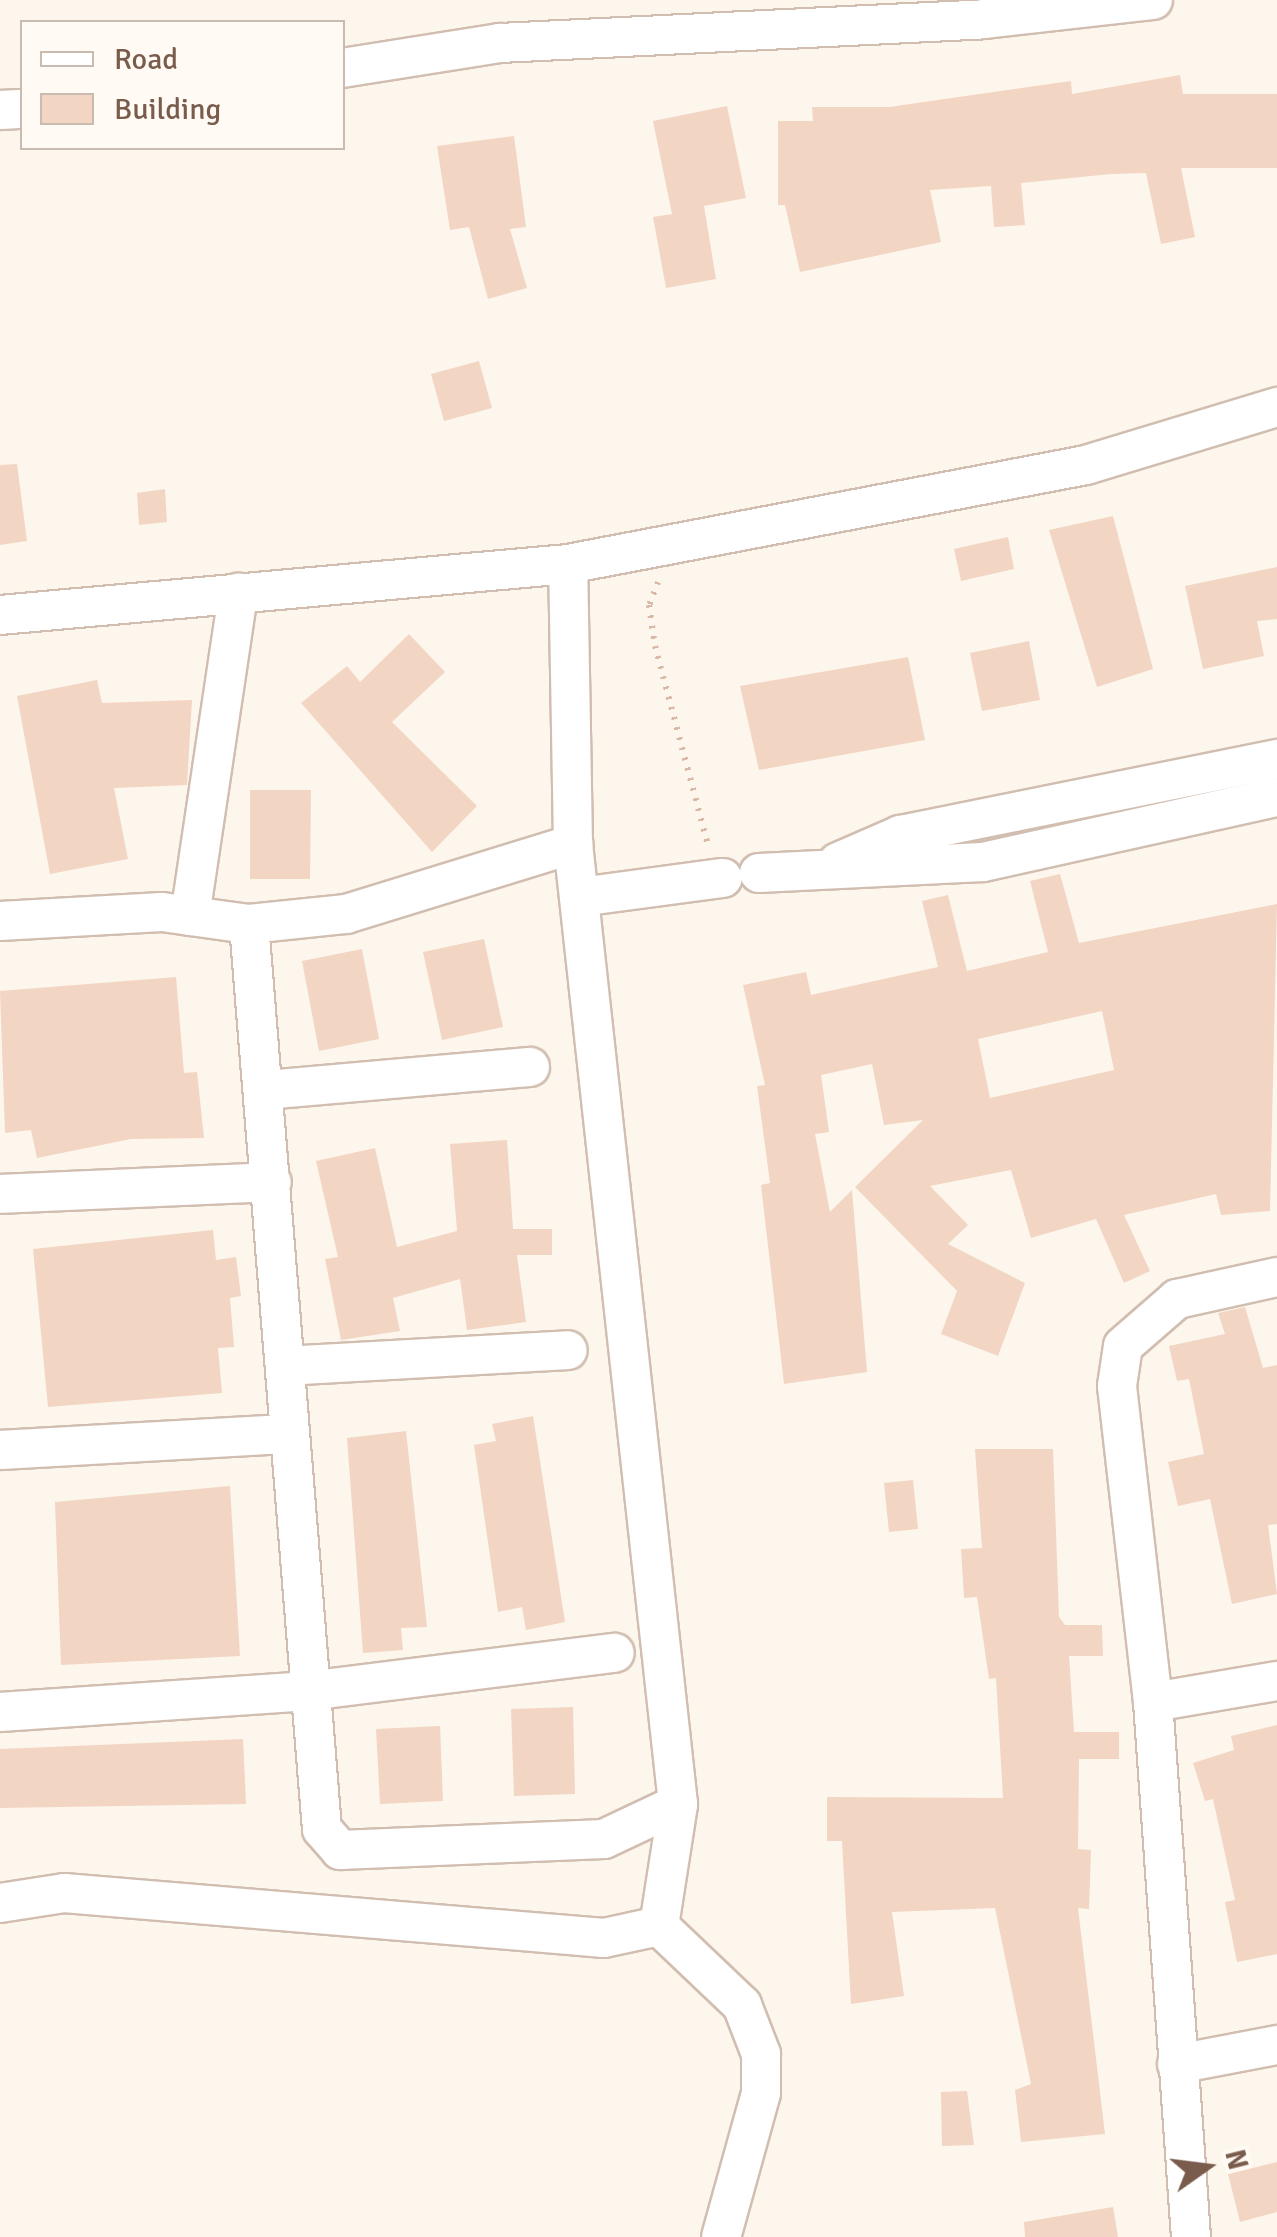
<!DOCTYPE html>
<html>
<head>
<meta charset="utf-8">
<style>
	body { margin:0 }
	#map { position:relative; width:1277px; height:2237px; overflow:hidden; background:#fdf6ec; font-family:Signika,sans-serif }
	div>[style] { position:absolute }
	.building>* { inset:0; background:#f3d5c3 }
	.path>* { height:6px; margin-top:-3px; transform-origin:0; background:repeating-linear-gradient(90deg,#d9b8a5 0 2.5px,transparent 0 10.5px) }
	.roads { filter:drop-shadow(2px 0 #d1beb0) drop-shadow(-2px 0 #d1beb0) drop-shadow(0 2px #d1beb0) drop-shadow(0 -2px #d1beb0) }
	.minor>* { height:38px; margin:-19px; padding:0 19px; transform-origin:19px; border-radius:19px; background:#fff }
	span { translate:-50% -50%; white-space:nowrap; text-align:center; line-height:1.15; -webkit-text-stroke:8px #fffaf3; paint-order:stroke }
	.legend { position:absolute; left:20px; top:20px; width:325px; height:130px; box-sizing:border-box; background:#fffaf3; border:2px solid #cabbb1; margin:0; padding:12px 18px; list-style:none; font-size:30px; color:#7a5c4d }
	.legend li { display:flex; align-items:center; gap:20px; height:50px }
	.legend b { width:50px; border:2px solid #cabbb1 }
	.north { position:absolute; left:1157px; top:2117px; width:100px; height:100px; -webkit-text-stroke:8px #fffaf3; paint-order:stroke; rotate:76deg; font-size:28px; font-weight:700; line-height:40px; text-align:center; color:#7a5c4d }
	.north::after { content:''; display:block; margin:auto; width:35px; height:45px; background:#7a5c4d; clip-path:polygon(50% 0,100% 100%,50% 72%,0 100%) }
</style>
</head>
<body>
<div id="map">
	<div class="building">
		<i style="clip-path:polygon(1180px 75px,1183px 94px,1277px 94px,1277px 168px,1181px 168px,1195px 237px,1161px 244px,1146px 173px,1111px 174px,1021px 183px,1025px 225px,994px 227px,991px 186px,930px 190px,941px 242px,800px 272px,785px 205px,778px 205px,778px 121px,813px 121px,812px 107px,889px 107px,1071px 81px,1072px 94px)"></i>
		<i style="clip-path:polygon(727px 106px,746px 198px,704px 206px,716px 279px,666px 288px,653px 217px,672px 214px,653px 121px)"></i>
		<i style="clip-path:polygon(514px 136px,526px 227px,510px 229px,527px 288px,488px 299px,469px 227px,450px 230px,437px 146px)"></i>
		<i style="clip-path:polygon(479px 361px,492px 408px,444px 421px,431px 374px)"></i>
		<i style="clip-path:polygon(17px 464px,27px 541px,0 545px,0 465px)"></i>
		<i style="clip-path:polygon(165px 489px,167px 522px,139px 525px,137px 493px)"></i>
		<i style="clip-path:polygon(1113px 516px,1153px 669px,1097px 687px,1049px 530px)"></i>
		<i style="clip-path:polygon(1008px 537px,1014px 569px,961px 581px,954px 549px)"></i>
		<i style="clip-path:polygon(1277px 567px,1277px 619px,1257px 621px,1264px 656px,1203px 669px,1185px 586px)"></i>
		<i style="clip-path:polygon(409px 634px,445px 672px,392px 722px,477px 806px,432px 852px,301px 703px,347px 666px,360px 682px)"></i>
		<i style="clip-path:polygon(1029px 641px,1040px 700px,982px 711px,970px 653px)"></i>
		<i style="clip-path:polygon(908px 657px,925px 740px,759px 770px,740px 686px)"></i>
		<i style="clip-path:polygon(97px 680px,102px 703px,192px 700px,187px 785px,114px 788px,128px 859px,50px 874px,17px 696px)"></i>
		<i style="clip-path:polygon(250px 790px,311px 790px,310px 879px,250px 879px)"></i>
		<i style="clip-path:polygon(evenodd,1060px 874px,1079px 943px,1277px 904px,1270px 1211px,1221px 1215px,1216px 1194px,1124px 1215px,1150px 1271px,1124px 1283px,1096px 1219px,1031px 1238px,1011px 1170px,930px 1186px,968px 1225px,948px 1244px,1025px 1283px,998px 1356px,941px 1334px,957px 1291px,855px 1187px,923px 1120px,884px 1125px,872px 1064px,821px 1075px,829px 1132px,815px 1134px,830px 1212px,852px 1190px,867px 1372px,784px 1384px,761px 1185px,770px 1183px,757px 1086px,765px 1085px,743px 985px,806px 972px,811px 995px,938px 967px,922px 901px,948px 895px,967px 971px,1048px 952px,1030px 881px,1060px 874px,1102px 1011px,1114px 1070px,990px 1098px,978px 1039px,1102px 1011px)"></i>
		<i style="clip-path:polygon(484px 939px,503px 1027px,442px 1040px,423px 952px)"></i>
		<i style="clip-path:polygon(362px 949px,379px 1039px,319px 1051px,302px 961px)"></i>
		<i style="clip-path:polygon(176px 977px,184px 1073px,197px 1072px,204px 1138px,131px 1139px,37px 1158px,31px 1130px,5px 1133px,0 991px)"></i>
		<i style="clip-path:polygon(507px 1140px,513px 1229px,552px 1229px,552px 1255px,517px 1255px,526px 1322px,467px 1330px,460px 1279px,393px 1298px,400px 1331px,341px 1340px,325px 1259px,338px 1257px,316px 1161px,375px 1148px,397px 1247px,457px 1231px,450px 1144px)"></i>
		<i style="clip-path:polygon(213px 1230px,216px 1260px,236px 1257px,241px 1296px,230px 1298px,234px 1347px,218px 1348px,222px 1393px,48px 1407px,33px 1249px)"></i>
		<i style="clip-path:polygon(1245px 1307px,1263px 1368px,1277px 1365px,1277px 1524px,1268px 1525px,1277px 1594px,1232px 1604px,1210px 1499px,1178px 1506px,1168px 1462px,1204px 1454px,1189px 1379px,1177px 1381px,1169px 1346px,1225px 1334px,1218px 1313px)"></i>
		<i style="clip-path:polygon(533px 1416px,565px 1622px,526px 1630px,522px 1607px,498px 1612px,474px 1445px,496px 1441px,492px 1424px)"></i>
		<i style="clip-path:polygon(406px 1431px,427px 1627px,401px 1628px,403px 1650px,363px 1653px,347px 1438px)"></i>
		<i style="clip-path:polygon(975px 1449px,1053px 1449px,1059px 1617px,1065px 1625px,1102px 1625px,1103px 1656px,1069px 1656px,1074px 1732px,1119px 1732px,1119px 1759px,1079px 1759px,1078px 1849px,1091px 1850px,1089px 1909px,1078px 1908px,1105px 2134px,1021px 2142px,1015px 2090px,1031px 2084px,995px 1908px,892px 1912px,904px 1996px,851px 2004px,842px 1841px,827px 1841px,827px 1797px,1003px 1798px,996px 1678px,989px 1679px,977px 1597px,964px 1598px,961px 1549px,982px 1548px)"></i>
		<i style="clip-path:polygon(913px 1480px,918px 1529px,889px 1532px,884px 1483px)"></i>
		<i style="clip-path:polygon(230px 1486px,240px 1656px,61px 1665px,55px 1502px)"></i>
		<i style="clip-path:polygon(573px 1707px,575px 1794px,514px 1796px,511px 1709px)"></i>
		<i style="clip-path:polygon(1277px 1725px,1277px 1954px,1237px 1962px,1225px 1902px,1235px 1900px,1213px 1799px,1205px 1801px,1193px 1763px,1234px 1750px,1231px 1736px)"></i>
		<i style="clip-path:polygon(440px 1726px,443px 1801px,380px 1804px,376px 1729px)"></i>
		<i style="clip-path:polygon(243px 1739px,246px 1804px,0 1808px,0 1749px)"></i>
		<i style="clip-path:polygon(967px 2091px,974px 2145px,942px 2146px,941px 2092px)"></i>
		<i style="clip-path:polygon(1277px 2162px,1277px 2212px,1240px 2222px,1228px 2174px)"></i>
		<i style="clip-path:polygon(1113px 2207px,1118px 2237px,1025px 2237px,1024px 2222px)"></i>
	</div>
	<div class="path">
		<i style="left:658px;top:582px;width:25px;rotate:111deg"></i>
		<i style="left:649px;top:605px;width:41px;rotate:81.7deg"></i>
		<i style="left:655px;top:646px;width:206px;rotate:75.1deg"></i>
	</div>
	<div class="roads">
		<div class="minor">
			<i style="left:342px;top:68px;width:160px;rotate:-9deg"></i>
			<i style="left:500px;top:43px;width:485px;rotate:-2.8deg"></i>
			<i style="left:984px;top:19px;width:170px;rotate:-6.4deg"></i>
			<i style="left:0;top:110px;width:22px;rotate:-3deg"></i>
			<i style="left:0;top:615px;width:570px;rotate:-5.13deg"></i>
			<i style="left:568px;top:564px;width:527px;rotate:-10.82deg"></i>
			<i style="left:1086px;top:465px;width:200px;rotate:-16.9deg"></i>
			<i style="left:838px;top:862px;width:68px;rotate:-23.5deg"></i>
			<i style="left:900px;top:835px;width:385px;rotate:-11.4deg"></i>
			<i style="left:759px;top:873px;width:224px;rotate:-2.8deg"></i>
			<i style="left:983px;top:862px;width:301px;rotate:-12.5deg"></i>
			<i style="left:580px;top:897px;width:144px;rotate:-7.6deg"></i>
			<i style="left:190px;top:916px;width:327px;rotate:-81.5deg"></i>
			<i style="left:0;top:921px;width:162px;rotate:-3.2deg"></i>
			<i style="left:162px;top:912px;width:88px;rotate:7.9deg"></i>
			<i style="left:249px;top:924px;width:98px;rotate:-5.9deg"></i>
			<i style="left:346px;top:914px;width:238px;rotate:-17.1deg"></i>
			<i style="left:249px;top:924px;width:908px;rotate:85.39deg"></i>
			<i style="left:322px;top:1829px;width:28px;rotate:49deg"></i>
			<i style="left:340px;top:1850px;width:264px;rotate:-2.4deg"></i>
			<i style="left:604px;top:1839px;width:82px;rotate:-25.3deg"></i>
			<i style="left:266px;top:1090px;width:265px;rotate:-5deg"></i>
			<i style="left:0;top:1194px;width:272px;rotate:-2.5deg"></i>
			<i style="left:285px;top:1366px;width:283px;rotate:-3.2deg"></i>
			<i style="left:0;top:1450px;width:289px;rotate:-3.2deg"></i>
			<i style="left:1153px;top:1702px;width:126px;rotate:-9.6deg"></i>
			<i style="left:0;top:1712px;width:309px;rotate:-3.9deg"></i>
			<i style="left:308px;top:1691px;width:309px;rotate:-7.1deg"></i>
			<i style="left:0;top:1903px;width:65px;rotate:-8.9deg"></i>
			<i style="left:64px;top:1893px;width:542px;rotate:4.76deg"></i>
			<i style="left:604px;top:1938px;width:56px;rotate:-12.3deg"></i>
			<i style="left:659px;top:1926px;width:123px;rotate:-81.1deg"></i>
			<i style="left:678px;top:1804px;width:966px;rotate:-96.24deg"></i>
			<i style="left:573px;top:844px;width:280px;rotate:-91deg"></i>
			<i style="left:659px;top:1926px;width:115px;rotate:43.6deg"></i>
			<i style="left:742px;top:2005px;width:53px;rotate:68.8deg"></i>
			<i style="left:761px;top:2054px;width:39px;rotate:90deg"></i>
			<i style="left:761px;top:2093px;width:149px;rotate:105.5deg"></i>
			<i style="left:1177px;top:2064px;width:102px;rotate:-10.8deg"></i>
			<i style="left:1191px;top:2237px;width:536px;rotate:-94.06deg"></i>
			<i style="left:1153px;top:1702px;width:318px;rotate:-96.5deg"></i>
			<i style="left:1117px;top:1386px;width:40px;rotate:-81.5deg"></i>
			<i style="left:1123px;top:1346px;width:72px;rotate:-41deg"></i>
			<i style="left:1177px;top:1299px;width:102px;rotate:-12.4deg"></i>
		</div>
	</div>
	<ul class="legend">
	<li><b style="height:12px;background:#fff"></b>Road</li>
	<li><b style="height:28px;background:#f3d5c3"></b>Building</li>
	</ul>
	<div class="north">N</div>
</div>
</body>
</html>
